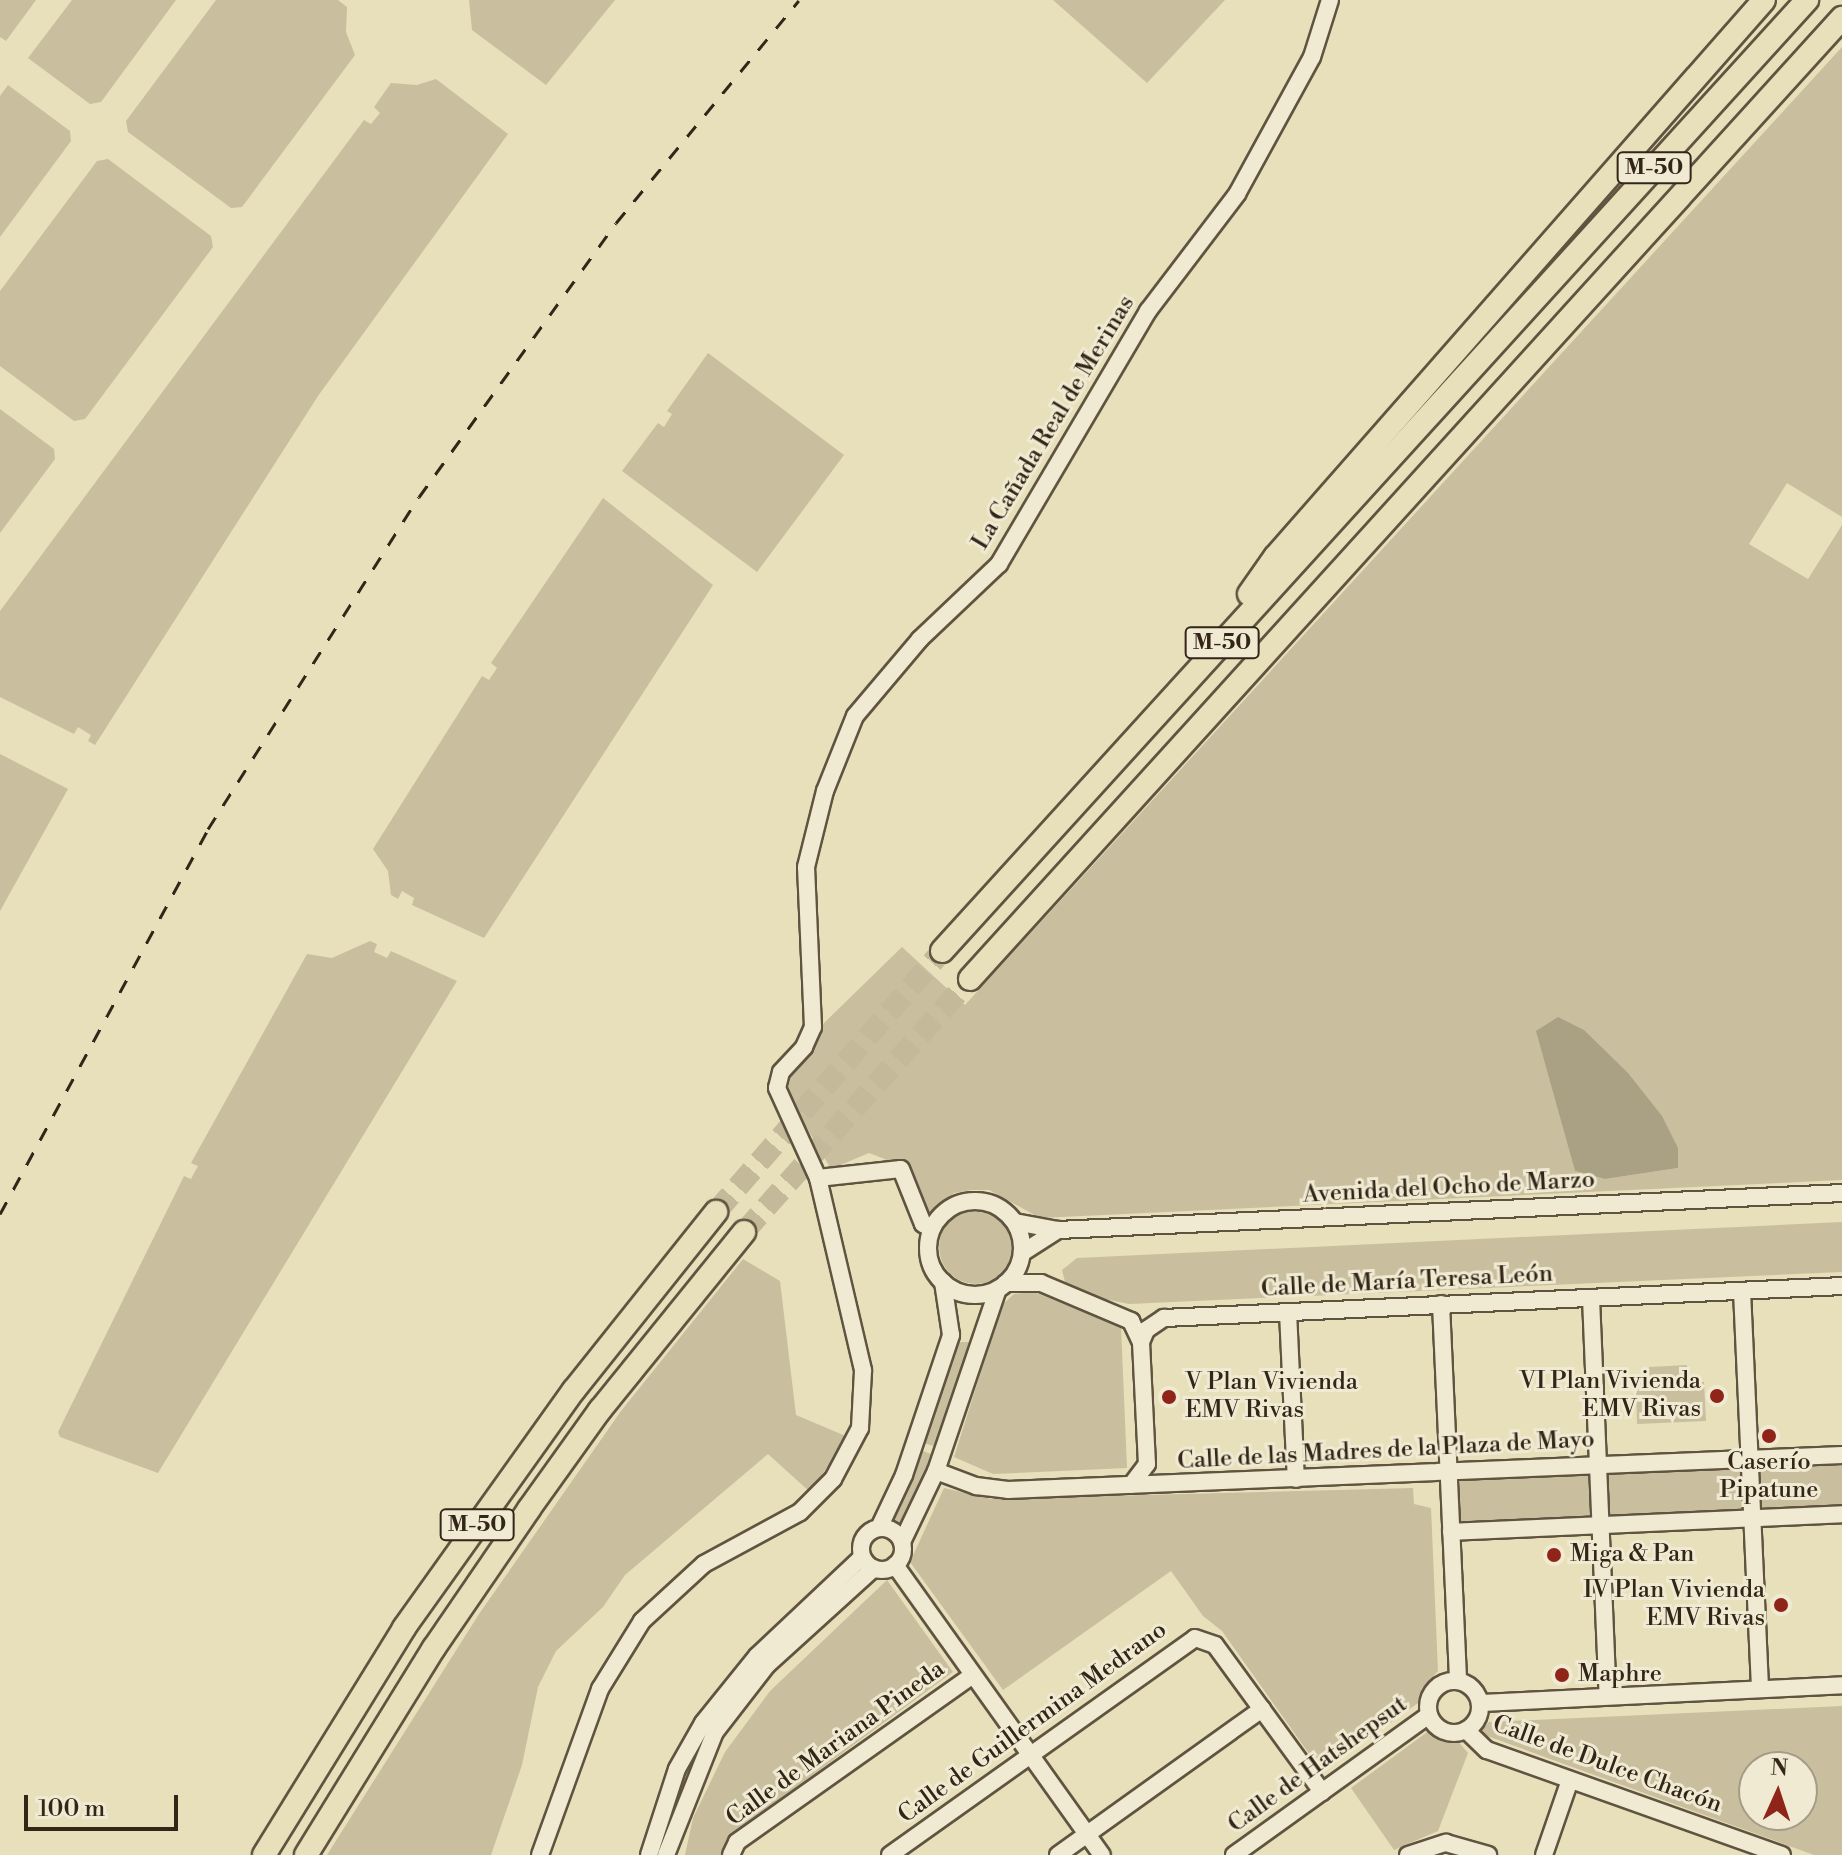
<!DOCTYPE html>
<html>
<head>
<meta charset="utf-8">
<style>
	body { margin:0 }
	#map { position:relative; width:1842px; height:1855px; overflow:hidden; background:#e8dfbb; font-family:"Libre Bodoni",serif }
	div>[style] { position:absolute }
	.green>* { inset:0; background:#c9bf9f }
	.round { border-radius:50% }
	.water>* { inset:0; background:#aaa083 }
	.highway-tunnel>* { height:22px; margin-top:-11px; transform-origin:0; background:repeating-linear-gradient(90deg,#c4ba9a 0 22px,transparent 0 33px) }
	.roads { filter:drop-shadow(2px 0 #605440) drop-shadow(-2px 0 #605440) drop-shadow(0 2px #605440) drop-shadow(0 -2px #605440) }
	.minor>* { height:16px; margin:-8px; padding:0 8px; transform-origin:8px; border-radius:8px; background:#f0ead3 }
	.minor>.ring { margin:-8px; padding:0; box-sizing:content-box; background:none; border:16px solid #f0ead3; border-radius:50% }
	.highway>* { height:22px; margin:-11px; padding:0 11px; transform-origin:11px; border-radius:11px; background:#e8dfbb }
	.rail>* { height:3px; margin-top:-1.5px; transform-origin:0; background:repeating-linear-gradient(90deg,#332517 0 14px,transparent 0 28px) }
	.dots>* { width:22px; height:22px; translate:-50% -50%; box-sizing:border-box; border:4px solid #f0ead3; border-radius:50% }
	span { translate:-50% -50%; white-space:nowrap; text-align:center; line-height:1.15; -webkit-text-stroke:6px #f0ead3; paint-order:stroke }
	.shield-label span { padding:2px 6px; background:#f0ead3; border:2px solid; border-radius:6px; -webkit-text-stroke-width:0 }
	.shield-label { font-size:22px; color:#332517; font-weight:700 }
	.street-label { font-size:24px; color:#332517 }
	.poi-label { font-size:24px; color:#332517 }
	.right { translate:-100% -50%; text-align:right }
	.left { translate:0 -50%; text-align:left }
	.north { position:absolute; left:1738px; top:1751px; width:80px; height:80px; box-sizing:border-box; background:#f0ead3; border:2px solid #a49b88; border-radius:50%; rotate:3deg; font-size:22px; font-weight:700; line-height:32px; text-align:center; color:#332517 }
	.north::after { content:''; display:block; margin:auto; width:28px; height:36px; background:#8f2418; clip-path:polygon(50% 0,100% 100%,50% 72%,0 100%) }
	.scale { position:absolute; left:24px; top:1795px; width:154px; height:36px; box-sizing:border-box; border:4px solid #332517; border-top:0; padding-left:10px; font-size:24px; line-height:28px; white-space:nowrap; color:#332517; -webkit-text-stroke:6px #f0ead3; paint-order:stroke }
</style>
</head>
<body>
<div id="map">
	<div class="green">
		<i style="clip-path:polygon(0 0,36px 0,6px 41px,0 37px)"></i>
		<i style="clip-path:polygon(72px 0,176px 0,101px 102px,90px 104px,28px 58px)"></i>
		<i style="clip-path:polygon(216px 0,338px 0,347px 7px,346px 32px,355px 55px,242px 207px,231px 208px,128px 132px,126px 121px)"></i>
		<i style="clip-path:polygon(469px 0,615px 0,546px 85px,472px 30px)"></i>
		<i style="clip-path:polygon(1053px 0,1225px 0,1147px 83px)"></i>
		<i style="clip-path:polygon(evenodd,1842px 47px,1842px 517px,1787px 483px,1749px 544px,1808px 579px,1842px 525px,1842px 1180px,1040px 1218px,989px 1190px,972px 1190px,954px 1193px,926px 1216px,908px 1168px,869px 1153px,831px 1169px,786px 1093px,785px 1081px,824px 1023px,902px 947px,965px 1005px,1842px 47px,1546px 1063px,1678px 1168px,1605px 1179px,1575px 1171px,1546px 1063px)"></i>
		<i style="clip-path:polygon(436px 79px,508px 134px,318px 396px,95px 745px,88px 741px,91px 735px,78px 727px,74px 734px,0 697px,0 611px,364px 120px,371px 124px,380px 113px,374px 107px,391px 83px,417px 85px)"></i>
		<i style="clip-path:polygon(8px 85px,70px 131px,71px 141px,0 237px,0 96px)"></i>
		<i style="clip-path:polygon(108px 159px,211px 236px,213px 247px,85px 419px,74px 421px,0 366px,0 291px,97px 161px)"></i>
		<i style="clip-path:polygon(708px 353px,844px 455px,757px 572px,622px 471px,658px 423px,664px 427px,672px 414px,667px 411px)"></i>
		<i style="clip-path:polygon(0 409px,54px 449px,55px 459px,0 533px)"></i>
		<i style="clip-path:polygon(603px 498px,713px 585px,484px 938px,412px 905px,414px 898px,402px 891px,398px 899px,391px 895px,388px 871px,373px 849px,482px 676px,489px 680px,497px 668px,491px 663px)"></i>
		<i style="clip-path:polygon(0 754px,68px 789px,0 911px)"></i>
		<i style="clip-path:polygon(370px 941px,377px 944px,374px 952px,387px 958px,391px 951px,457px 981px,158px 1473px,60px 1437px,58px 1432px,184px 1176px,191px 1179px,198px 1166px,191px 1163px,307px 954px,332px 958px)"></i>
		<i class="round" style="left:939px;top:1210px;width:74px;height:74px"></i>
		<i style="clip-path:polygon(1842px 1222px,1842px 1272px,1129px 1304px,1080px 1294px,1065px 1282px,1062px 1270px,1077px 1258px)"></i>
		<i style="clip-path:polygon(743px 1259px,780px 1281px,796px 1415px,848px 1437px,810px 1492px,768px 1454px,625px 1575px,603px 1607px,556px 1651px,538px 1687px,522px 1765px,491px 1855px,327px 1855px,479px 1614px,621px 1411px)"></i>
		<i style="clip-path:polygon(1034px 1292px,1121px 1327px,1127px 1468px,993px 1474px,954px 1457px,1002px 1305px,1014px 1294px)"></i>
		<i style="clip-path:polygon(959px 1342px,972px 1342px,937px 1447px,923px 1443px)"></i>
		<i style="clip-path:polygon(1687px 1365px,1688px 1382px,1704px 1382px,1706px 1421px,1637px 1424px,1636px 1383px,1649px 1382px,1649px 1367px)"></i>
		<i style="clip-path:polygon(920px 1450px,934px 1455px,902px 1531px,891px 1524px)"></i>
		<i style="clip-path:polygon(1842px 1462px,1842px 1506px,1458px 1523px,1460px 1478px)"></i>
		<i style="clip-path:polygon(944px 1488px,991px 1499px,1413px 1488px,1414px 1504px,1431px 1508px,1438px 1671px,1422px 1688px,1418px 1703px,1322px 1772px,1222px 1631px,1203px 1616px,1171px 1571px,1003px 1690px,910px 1562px)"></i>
		<i style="clip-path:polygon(887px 1580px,953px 1672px,732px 1834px,721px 1855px,685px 1855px,693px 1818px,725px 1752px,770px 1691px)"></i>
		<i style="clip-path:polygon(evenodd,1842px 1706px,1842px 1855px,1814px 1855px,1479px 1733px,1489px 1722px,1842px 1706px,1754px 1767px,1802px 1767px,1802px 1815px,1754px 1815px,1754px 1767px)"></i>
		<i style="clip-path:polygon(1430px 1730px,1457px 1740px,1468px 1753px,1438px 1831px,1394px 1850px,1351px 1788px)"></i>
	</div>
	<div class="water">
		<i style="clip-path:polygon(1558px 1017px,1584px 1030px,1628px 1073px,1662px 1116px,1678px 1148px,1678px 1168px,1605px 1179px,1575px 1171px,1536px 1031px)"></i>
	</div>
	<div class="highway-tunnel">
		<i style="left:716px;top:1212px;width:345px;rotate:-49.1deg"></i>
		<i style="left:744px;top:1232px;width:339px;rotate:-48.2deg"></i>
	</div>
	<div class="roads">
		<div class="minor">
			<i style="left:818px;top:1178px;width:83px;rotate:-6.2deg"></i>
			<i style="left:901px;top:1169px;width:59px;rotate:68.2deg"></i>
			<i style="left:923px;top:1224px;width:10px;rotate:29deg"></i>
			<i class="ring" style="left:928px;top:1201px;width:78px;height:78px"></i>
			<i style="left:1015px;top:1222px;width:44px;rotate:10.5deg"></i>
			<i style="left:1058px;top:1230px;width:785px;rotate:-2.7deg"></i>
			<i style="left:1022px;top:1253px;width:43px;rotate:-32.6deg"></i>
			<i style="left:1006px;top:1283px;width:35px"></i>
			<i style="left:1041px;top:1283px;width:98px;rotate:22.9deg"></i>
			<i style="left:1131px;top:1321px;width:23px;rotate:65deg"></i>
			<i style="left:1141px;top:1342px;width:122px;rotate:87.2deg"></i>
			<i style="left:1147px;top:1464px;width:26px;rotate:127deg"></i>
			<i style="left:1742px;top:1291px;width:398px;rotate:87.4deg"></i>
			<i style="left:1591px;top:1298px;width:398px;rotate:87.6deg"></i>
			<i style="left:1441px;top:1304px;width:377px;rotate:87.4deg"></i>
			<i style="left:1288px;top:1312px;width:167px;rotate:87.3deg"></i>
			<i style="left:1141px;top:1342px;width:13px;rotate:-67deg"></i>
			<i style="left:1146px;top:1330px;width:22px;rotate:-34deg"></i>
			<i style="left:1164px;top:1318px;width:679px;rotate:-2.7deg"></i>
			<i style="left:936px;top:1471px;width:43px;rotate:20.6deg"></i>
			<i style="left:976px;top:1486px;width:32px;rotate:7deg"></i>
			<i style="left:1008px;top:1490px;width:835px;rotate:-2.4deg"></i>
			<i style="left:879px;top:1528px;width:59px;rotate:-64.7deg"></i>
			<i style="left:904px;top:1475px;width:148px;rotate:-71.4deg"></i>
			<i style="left:951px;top:1335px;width:54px;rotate:-98.6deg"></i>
			<i class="ring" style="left:861px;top:1528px;width:26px;height:26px"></i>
			<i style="left:1451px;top:1532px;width:391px;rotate:-2.6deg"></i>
			<i style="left:902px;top:1542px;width:79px;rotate:-64.4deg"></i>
			<i style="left:936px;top:1471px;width:192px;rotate:-71.2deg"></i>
			<i style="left:895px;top:1565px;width:356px;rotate:54.5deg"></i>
			<i class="ring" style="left:1428px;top:1681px;width:36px;height:36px"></i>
			<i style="left:1480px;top:1703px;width:362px;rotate:-2.8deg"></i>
			<i style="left:1466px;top:1730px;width:29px;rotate:44deg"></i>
			<i style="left:1487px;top:1750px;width:313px;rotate:19.6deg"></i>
			<i style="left:540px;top:1855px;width:177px;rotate:-70.1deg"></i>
			<i style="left:600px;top:1689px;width:80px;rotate:-58.3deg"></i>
			<i style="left:642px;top:1621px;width:84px;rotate:-42.6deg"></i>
			<i style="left:704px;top:1564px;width:109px;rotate:-28.4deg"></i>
			<i style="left:800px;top:1512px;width:47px;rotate:-45deg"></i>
			<i style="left:833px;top:1479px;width:58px;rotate:-62.1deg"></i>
			<i style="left:860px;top:1428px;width:58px;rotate:-87deg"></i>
			<i style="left:863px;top:1370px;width:197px;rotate:-103.2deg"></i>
			<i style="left:818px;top:1178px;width:99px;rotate:-114.5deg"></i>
			<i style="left:777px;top:1088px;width:16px;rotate:-76deg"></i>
			<i style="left:781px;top:1072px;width:34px;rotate:-47deg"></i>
			<i style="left:804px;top:1047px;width:22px;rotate:-66deg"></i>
			<i style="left:813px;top:1027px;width:160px;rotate:-92.5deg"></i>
			<i style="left:806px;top:867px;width:78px;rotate:-76deg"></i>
			<i style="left:825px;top:791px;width:81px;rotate:-68.2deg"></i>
			<i style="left:855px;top:716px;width:101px;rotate:-49.8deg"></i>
			<i style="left:920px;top:639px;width:109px;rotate:-43.5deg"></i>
			<i style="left:999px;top:564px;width:294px;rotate:-59.5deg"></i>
			<i style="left:1148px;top:311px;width:147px;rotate:-52.7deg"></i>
			<i style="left:1237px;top:194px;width:156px;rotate:-61.3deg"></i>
			<i style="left:1312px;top:57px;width:60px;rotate:-72.5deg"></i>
			<i style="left:649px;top:1855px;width:90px;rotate:-72deg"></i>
			<i style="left:677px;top:1769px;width:53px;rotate:-60.5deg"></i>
			<i style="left:703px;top:1723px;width:86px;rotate:-51.1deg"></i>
			<i style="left:757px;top:1656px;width:144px;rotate:-43.3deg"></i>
			<i style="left:666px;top:1855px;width:132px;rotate:-68.3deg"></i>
			<i style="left:715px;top:1732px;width:85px;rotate:-52.2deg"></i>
			<i style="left:767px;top:1665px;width:144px;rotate:-42.2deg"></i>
			<i style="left:731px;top:1855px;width:14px;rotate:-65deg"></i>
			<i style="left:737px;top:1842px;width:289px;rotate:-35.3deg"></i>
			<i style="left:890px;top:1855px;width:374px;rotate:-35.4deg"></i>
			<i style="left:1195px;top:1638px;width:21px;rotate:19deg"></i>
			<i style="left:1215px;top:1645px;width:182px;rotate:53.9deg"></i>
			<i style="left:1058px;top:1855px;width:251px;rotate:-35.6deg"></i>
			<i style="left:1234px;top:1855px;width:240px;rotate:-35.7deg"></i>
			<i style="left:1408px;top:1855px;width:40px;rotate:-18deg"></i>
			<i style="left:1446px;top:1843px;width:44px;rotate:15.9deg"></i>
			<i style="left:1544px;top:1855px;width:79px;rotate:-70.9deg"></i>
		</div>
		<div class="highway">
			<i style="left:1249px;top:594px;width:45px;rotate:-54.9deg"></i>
			<i style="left:1275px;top:557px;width:741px;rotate:-48.72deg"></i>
			<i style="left:942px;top:951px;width:1286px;rotate:-47.71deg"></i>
			<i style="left:970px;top:979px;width:1298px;rotate:-47.78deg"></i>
			<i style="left:264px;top:1855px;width:267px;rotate:-58.3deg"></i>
			<i style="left:404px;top:1628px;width:292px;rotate:-54.5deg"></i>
			<i style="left:574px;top:1390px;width:228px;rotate:-51.4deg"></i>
			<i style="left:306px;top:1855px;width:243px;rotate:-58.3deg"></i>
			<i style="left:434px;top:1648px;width:168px;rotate:-55.6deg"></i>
			<i style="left:529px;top:1509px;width:122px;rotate:-54.4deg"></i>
			<i style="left:600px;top:1410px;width:229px;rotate:-51deg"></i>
		</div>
	</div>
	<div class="rail">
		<i style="left:0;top:1214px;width:438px;rotate:-61.6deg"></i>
		<i style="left:208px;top:829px;width:393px;rotate:-57.6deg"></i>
		<i style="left:419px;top:497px;width:337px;rotate:-54.3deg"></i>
		<i style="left:616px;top:223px;width:288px;rotate:-50.6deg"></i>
	</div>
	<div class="dots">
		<i style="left:1717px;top:1396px;background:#8f2418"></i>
		<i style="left:1169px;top:1397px;background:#8f2418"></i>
		<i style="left:1769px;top:1436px;background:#8f2418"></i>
		<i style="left:1554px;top:1555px;background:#8f2418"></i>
		<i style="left:1781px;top:1605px;background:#8f2418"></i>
		<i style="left:1562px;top:1675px;background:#8f2418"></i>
	</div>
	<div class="shield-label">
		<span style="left:1654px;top:168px">M-50</span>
		<span style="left:1222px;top:643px">M-50</span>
		<span style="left:477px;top:1525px">M-50</span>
	</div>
	<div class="street-label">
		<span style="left:1054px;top:423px;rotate:-59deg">La Cañada Real de Merinas</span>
		<span style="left:1449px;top:1188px;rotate:-3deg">Avenida del Ocho de Marzo</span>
		<span style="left:1407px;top:1282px;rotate:-3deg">Calle de María Teresa León</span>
		<span style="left:1386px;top:1451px;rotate:-3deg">Calle de las Madres de la Plaza de Mayo</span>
		<span style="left:1033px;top:1723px;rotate:-36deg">Calle de Guillermina Medrano</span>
		<span style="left:836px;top:1744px;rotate:-36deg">Calle de Mariana Pineda</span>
		<span style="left:1318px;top:1765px;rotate:-36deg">Calle de Hatshepsut</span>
		<span style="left:1607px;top:1765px;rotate:20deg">Calle de Dulce Chacón</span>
	</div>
	<div class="poi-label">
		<span class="right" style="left:1701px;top:1396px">VI Plan Vivienda<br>EMV Rivas</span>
		<span class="left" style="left:1185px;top:1397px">V Plan Vivienda<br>EMV Rivas</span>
		<span style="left:1769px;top:1477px">Caserío<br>Pipatune</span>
		<span class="left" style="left:1570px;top:1555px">Miga &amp; Pan</span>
		<span class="right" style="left:1765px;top:1605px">IV Plan Vivienda<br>EMV Rivas</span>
		<span class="left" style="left:1578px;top:1675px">Maphre</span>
	</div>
	<div class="north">N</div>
	<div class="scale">100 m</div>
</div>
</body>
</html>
